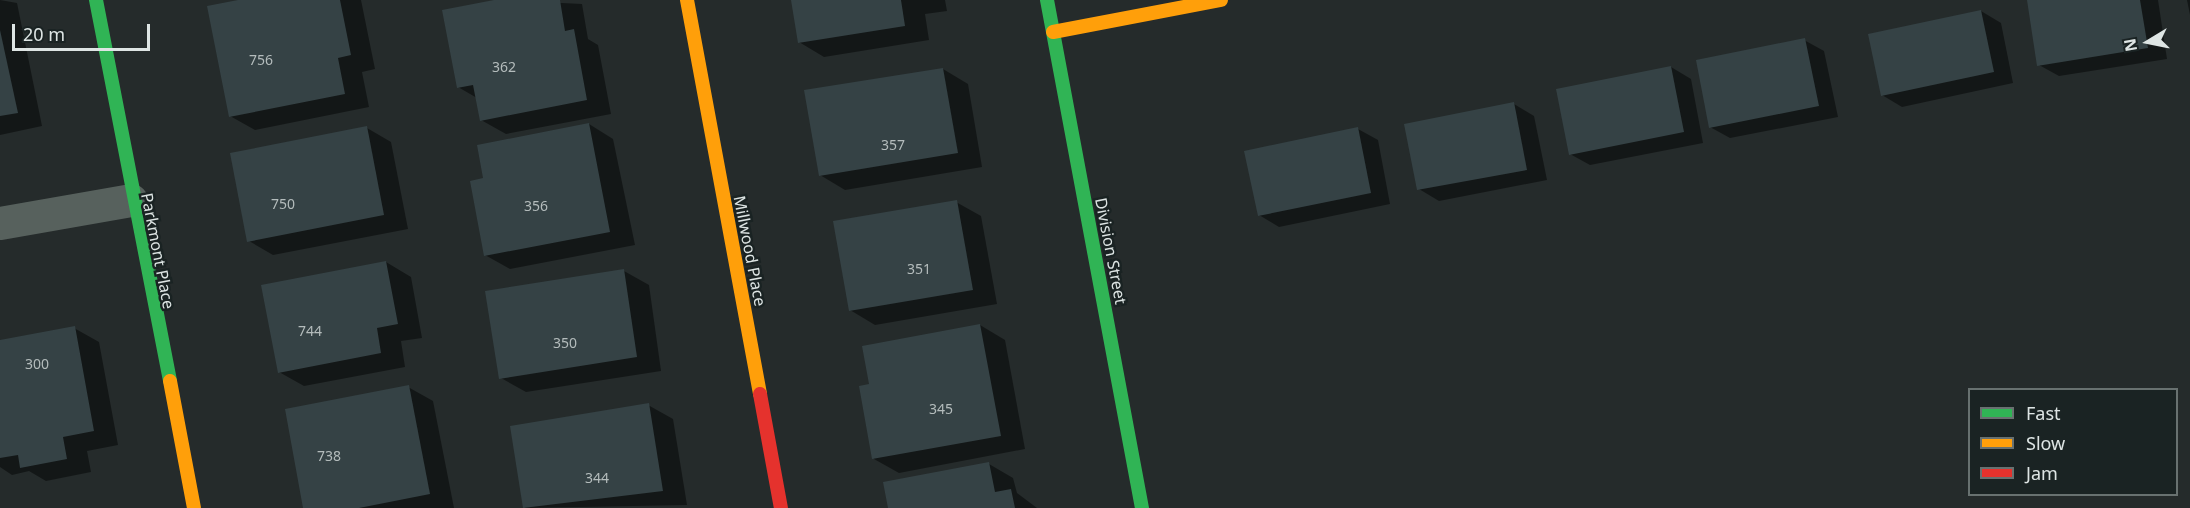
<!DOCTYPE html>
<html>
<head>
<meta charset="utf-8">
<style>
	body { margin:0 }
	#map { position:relative; width:2190px; height:508px; overflow:hidden; background:#252b2b; font-family:"Noto Sans",sans-serif }
	div>[style] { position:absolute }
	.shadow>* { inset:0; background:#0007 }
	.building>* { inset:0; background:#354245 }
	.street>* { height:33px; margin:-16.5px; padding:0 16.5px; transform-origin:16.5px; border-radius:16.5px; background:#57615d }
	.fast>* { height:14px; margin:-7px; padding:0 7px; transform-origin:7px; border-radius:7px; background:#30b455 }
	.slow>* { height:14px; margin:-7px; padding:0 7px; transform-origin:7px; border-radius:7px; background:#ff9f0a }
	.jam>* { height:14px; margin:-7px; padding:0 7px; transform-origin:7px; border-radius:7px; background:#e5322d }
	span { translate:-50% -50%; white-space:nowrap; text-align:center; line-height:1.15; -webkit-text-stroke:5px #1a2323; paint-order:stroke }
	.number-label { font-size:14px; color:#b4bcbc }
	.number-label span { -webkit-text-stroke-width:0 }
	.street-label { font-size:16px; color:#dee5e4 }
	.legend { position:absolute; left:1968px; top:388px; width:210px; height:108px; box-sizing:border-box; background:#1a2323; border:2px solid #687170; margin:0; padding:8px 10px; list-style:none; font-size:18px; color:#dee5e4 }
	.legend li { display:flex; align-items:center; gap:12px; height:30px }
	.legend b { width:30px; border:2px solid #687170 }
	.north { position:absolute; left:2118px; top:12px; width:60px; height:60px; -webkit-text-stroke:4px #1a2323; paint-order:stroke; rotate:260deg; font-size:16px; font-weight:700; line-height:24px; text-align:center; color:#dee5e4 }
	.north::after { content:''; display:block; margin:auto; width:21px; height:27px; background:#dee5e4; clip-path:polygon(50% 0,100% 100%,50% 72%,0 100%) }
	.scale { position:absolute; left:12px; top:24px; width:138px; height:27px; box-sizing:border-box; border:3px solid #dee5e4; border-top:0; padding-left:8px; font-size:18px; line-height:21px; white-space:nowrap; color:#dee5e4; -webkit-text-stroke:4px #1a2323; paint-order:stroke }
</style>
</head>
<body>
<div id="map">
	<div class="shadow">
		<i style="clip-path:polygon(0 0,17px 3px,42px 126px,0 135px)"></i>
		<i style="clip-path:polygon(246px 0,361px 0,375px 69px,362px 72px,369px 107px,255px 130px,230px 116px)"></i>
		<i style="clip-path:polygon(502px 0,582px 4px,588px 39px,598px 45px,611px 114px,506px 134px,481px 120px,477px 98px,458px 87px)"></i>
		<i style="clip-path:polygon(792px 0,945px 0,947px 11px,925px 14px,929px 40px,824px 57px,799px 42px)"></i>
		<i style="clip-path:polygon(2034px 0,2158px 0,2167px 59px,2059px 76px,2039px 65px)"></i>
		<i style="clip-path:polygon(2187px 0,2190px 0,2190px 15px)"></i>
		<i style="clip-path:polygon(1981px 11px,2001px 23px,2013px 83px,1902px 107px,1882px 95px)"></i>
		<i style="clip-path:polygon(1804px 40px,1824px 51px,1838px 117px,1730px 138px,1710px 127px)"></i>
		<i style="clip-path:polygon(1671px 67px,1691px 79px,1703px 143px,1590px 165px,1570px 154px)"></i>
		<i style="clip-path:polygon(943px 69px,968px 84px,982px 167px,845px 190px,820px 175px)"></i>
		<i style="clip-path:polygon(1514px 104px,1534px 116px,1547px 180px,1439px 201px,1419px 189px)"></i>
		<i style="clip-path:polygon(589px 124px,613px 139px,635px 245px,510px 269px,485px 255px,485px 180px)"></i>
		<i style="clip-path:polygon(367px 128px,391px 142px,408px 229px,273px 255px,249px 241px)"></i>
		<i style="clip-path:polygon(1358px 129px,1378px 140px,1390px 204px,1279px 227px,1259px 215px)"></i>
		<i style="clip-path:polygon(956px 202px,981px 216px,997px 304px,875px 325px,850px 310px)"></i>
		<i style="clip-path:polygon(386px 262px,411px 277px,422px 338px,401px 341px,405px 367px,304px 386px,279px 372px)"></i>
		<i style="clip-path:polygon(624px 271px,649px 285px,661px 371px,526px 392px,501px 378px)"></i>
		<i style="clip-path:polygon(980px 325px,1005px 340px,1025px 449px,899px 473px,874px 459px,871px 386px)"></i>
		<i style="clip-path:polygon(74px 328px,99px 342px,118px 445px,87px 451px,91px 472px,46px 481px,29px 471px,12px 475px,0 467px,0 342px)"></i>
		<i style="clip-path:polygon(408px 387px,433px 401px,454px 508px,305px 508px)"></i>
		<i style="clip-path:polygon(648px 405px,673px 419px,687px 505px,525px 508px,512px 427px)"></i>
		<i style="clip-path:polygon(989px 464px,1013px 478px,1017px 493px,1037px 508px,889px 508px)"></i>
	</div>
	<div class="building">
		<i style="clip-path:polygon(238px 0,340px 0,351px 55px,338px 58px,345px 94px,229px 117px,207px 6px)"></i>
		<i style="clip-path:polygon(494px 0,560px 0,565px 31px,574px 29px,587px 100px,480px 121px,473px 85px,457px 88px,442px 10px)"></i>
		<i style="clip-path:polygon(791px 0,901px 0,905px 26px,798px 43px)"></i>
		<i style="clip-path:polygon(2027px 0,2140px 0,2148px 48px,2037px 66px)"></i>
		<i style="clip-path:polygon(1981px 10px,1994px 72px,1881px 96px,1868px 34px)"></i>
		<i style="clip-path:polygon(0 30px,18px 113px,0 116px)"></i>
		<i style="clip-path:polygon(1805px 38px,1819px 106px,1709px 128px,1696px 60px)"></i>
		<i style="clip-path:polygon(1671px 66px,1684px 132px,1569px 155px,1556px 89px)"></i>
		<i style="clip-path:polygon(943px 68px,958px 153px,819px 176px,804px 90px)"></i>
		<i style="clip-path:polygon(1514px 102px,1527px 170px,1417px 190px,1404px 124px)"></i>
		<i style="clip-path:polygon(589px 123px,610px 232px,484px 256px,470px 181px,483px 178px,477px 145px)"></i>
		<i style="clip-path:polygon(367px 126px,384px 215px,247px 242px,230px 153px)"></i>
		<i style="clip-path:polygon(1358px 127px,1371px 193px,1258px 216px,1244px 151px)"></i>
		<i style="clip-path:polygon(957px 200px,973px 290px,849px 311px,833px 221px)"></i>
		<i style="clip-path:polygon(386px 261px,398px 324px,377px 328px,381px 353px,278px 373px,261px 285px)"></i>
		<i style="clip-path:polygon(624px 269px,637px 357px,499px 379px,485px 291px)"></i>
		<i style="clip-path:polygon(980px 324px,1001px 436px,872px 459px,859px 386px,869px 384px,862px 346px)"></i>
		<i style="clip-path:polygon(75px 326px,94px 431px,63px 437px,67px 459px,20px 468px,18px 455px,0 458px,0 340px)"></i>
		<i style="clip-path:polygon(409px 385px,430px 494px,359px 508px,303px 508px,285px 409px)"></i>
		<i style="clip-path:polygon(649px 403px,663px 491px,523px 508px,510px 426px)"></i>
		<i style="clip-path:polygon(989px 462px,995px 492px,1011px 489px,1015px 508px,888px 508px,883px 482px)"></i>
	</div>
	<div class="street">
		<i style="left:0;top:223px;width:133px;rotate:-10deg"></i>
	</div>
	<div class="fast">
		<i style="left:96px;top:0;width:388px;rotate:79deg"></i>
		<i style="left:1047px;top:0;width:517px;rotate:79.41deg"></i>
	</div>
	<div class="slow">
		<i style="left:687px;top:0;width:401px;rotate:79.5deg"></i>
		<i style="left:1053px;top:32px;width:171px;rotate:-10.8deg"></i>
		<i style="left:170px;top:381px;width:129px;rotate:79.3deg"></i>
	</div>
	<div class="jam">
		<i style="left:760px;top:394px;width:116px;rotate:79.6deg"></i>
	</div>
	<div class="number-label">
		<span style="left:261px;top:60px">756</span>
		<span style="left:504px;top:67px">362</span>
		<span style="left:893px;top:145px">357</span>
		<span style="left:283px;top:204px">750</span>
		<span style="left:536px;top:206px">356</span>
		<span style="left:919px;top:269px">351</span>
		<span style="left:310px;top:331px">744</span>
		<span style="left:565px;top:343px">350</span>
		<span style="left:37px;top:364px">300</span>
		<span style="left:941px;top:409px">345</span>
		<span style="left:329px;top:456px">738</span>
		<span style="left:597px;top:478px">344</span>
	</div>
	<div class="street-label">
		<span style="left:158px;top:251px;rotate:79deg">Parkmont Place</span>
		<span style="left:750px;top:251px;rotate:79deg">Millwood Place</span>
		<span style="left:1111px;top:251px;rotate:79deg">Division Street</span>
	</div>
	<ul class="legend">
	<li><b style="height:8px;background:#30b455"></b>Fast</li>
	<li><b style="height:8px;background:#ff9f0a"></b>Slow</li>
	<li><b style="height:8px;background:#e5322d"></b>Jam</li>
	</ul>
	<div class="north">N</div>
	<div class="scale">20 m</div>
</div>
</body>
</html>
